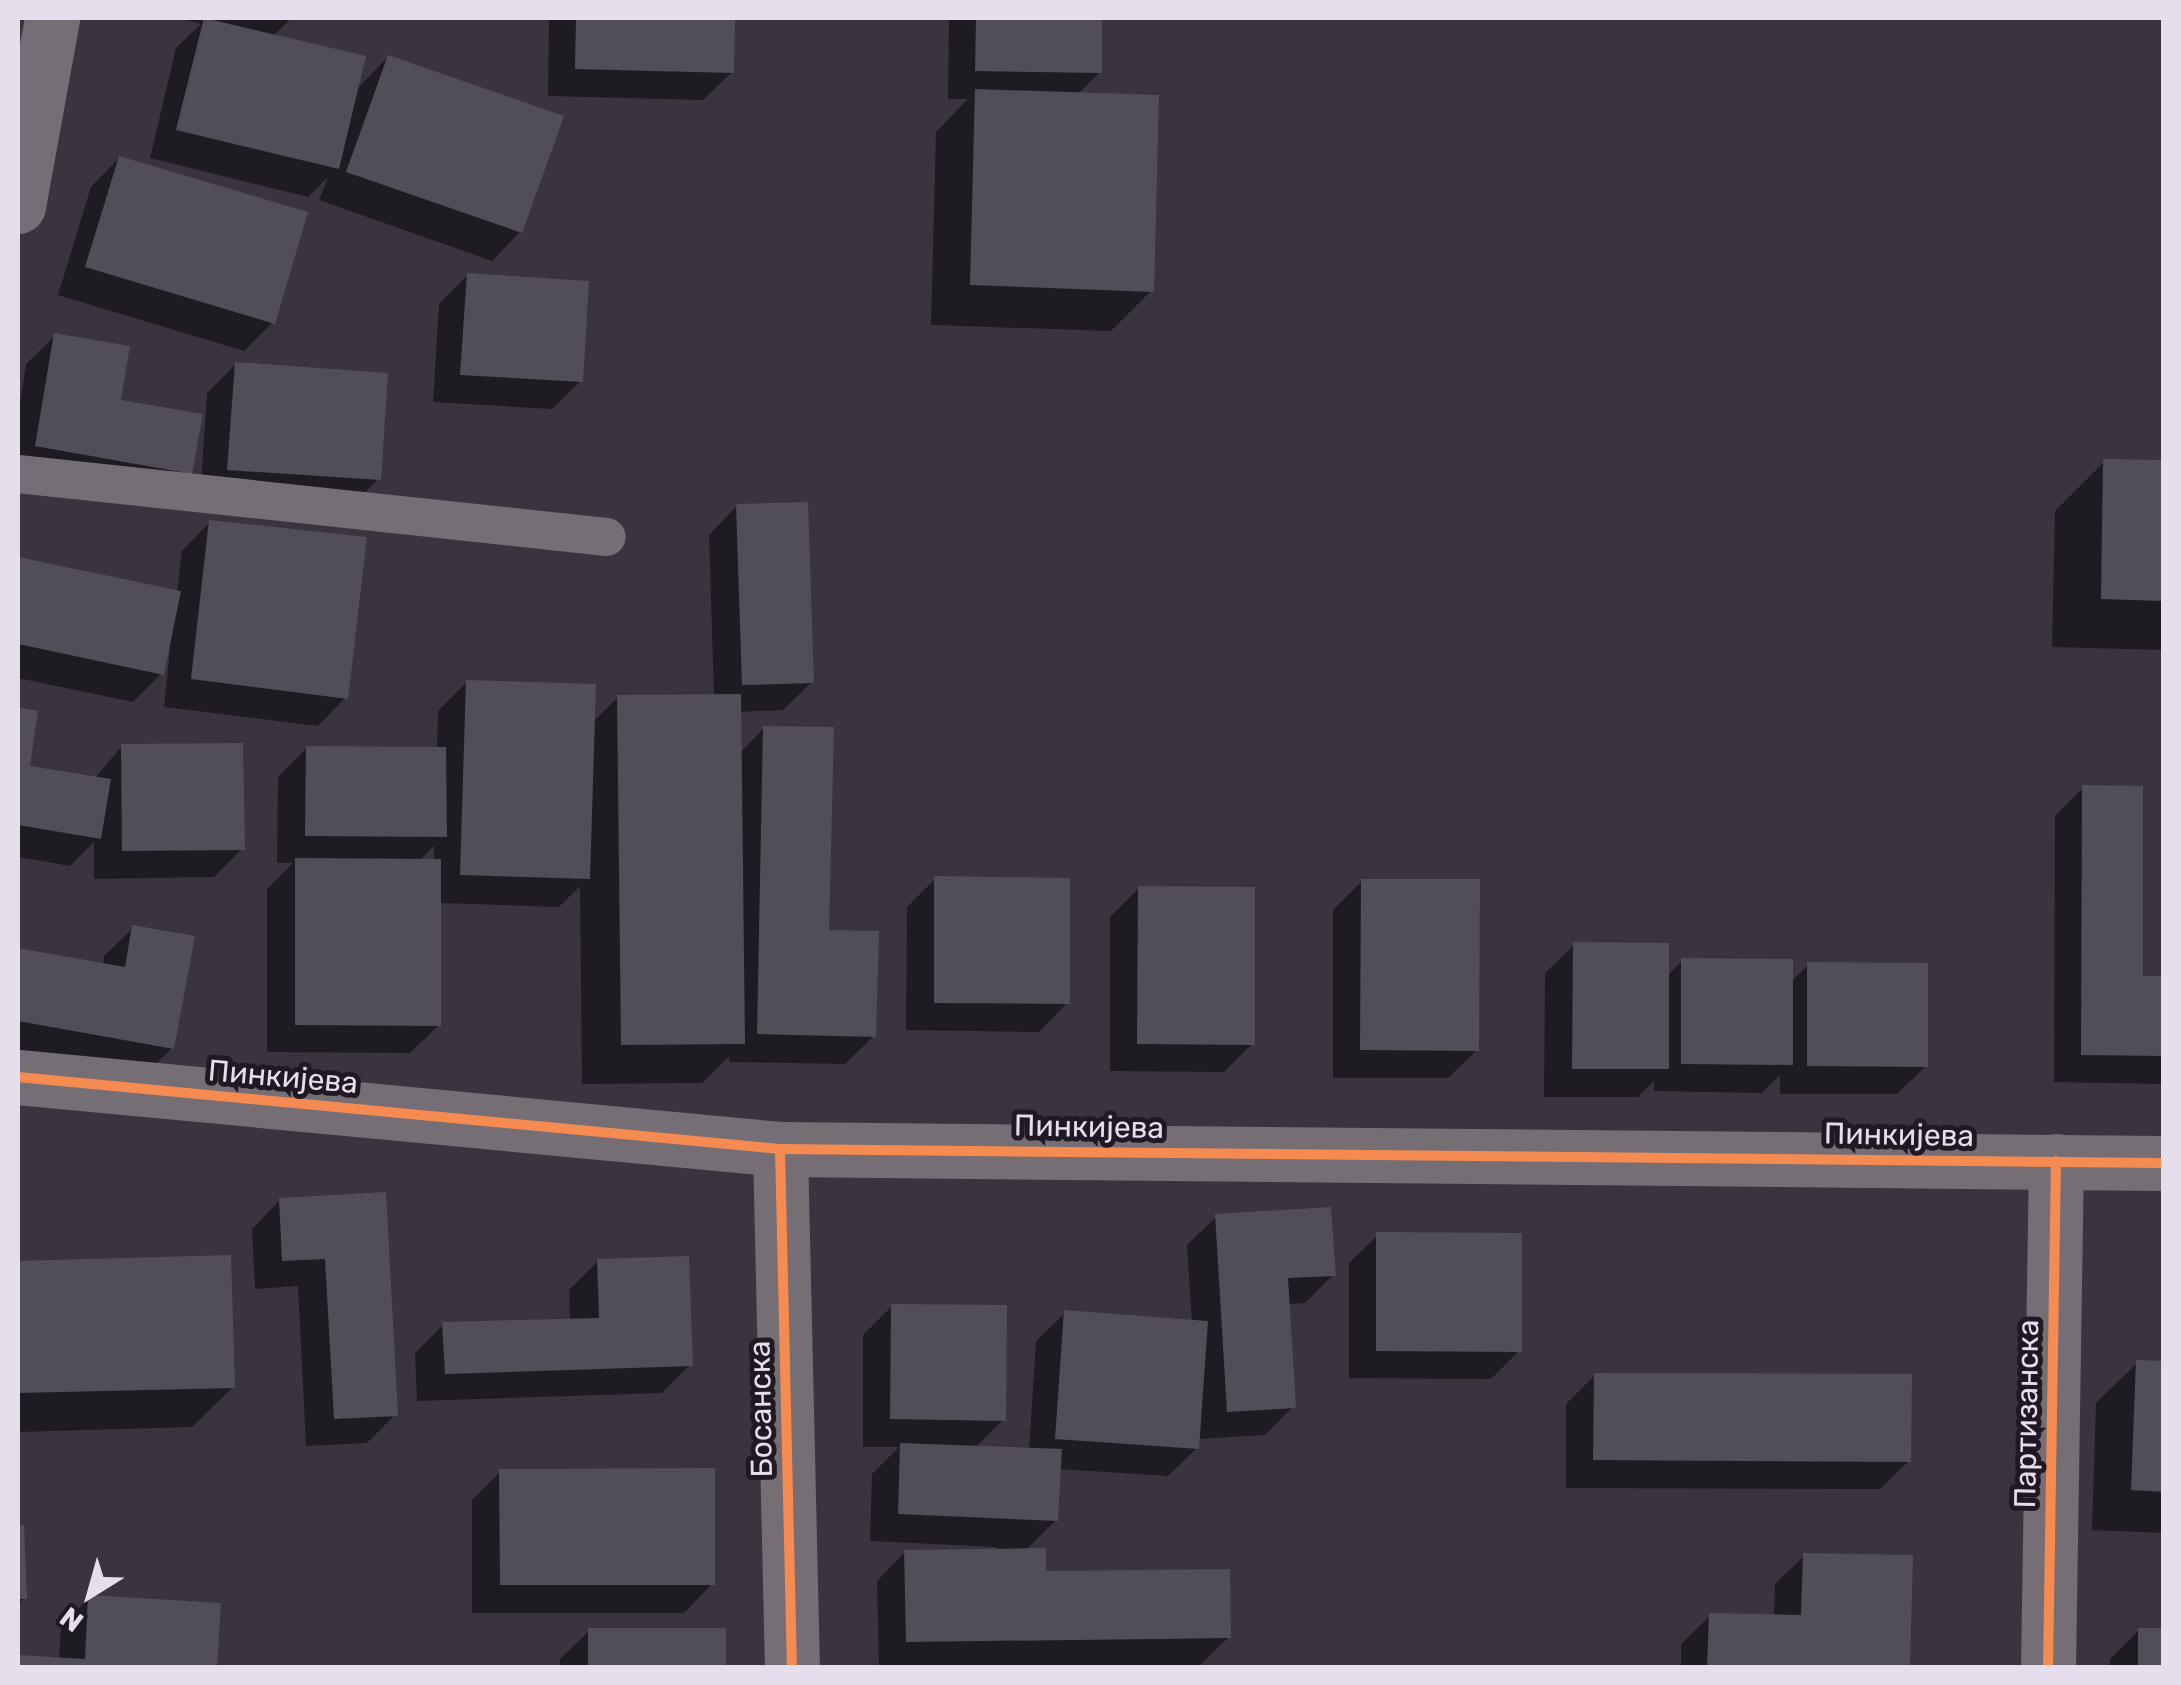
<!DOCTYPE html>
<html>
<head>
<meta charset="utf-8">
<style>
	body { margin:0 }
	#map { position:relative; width:2181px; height:1685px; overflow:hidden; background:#3b3340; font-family:Rubik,sans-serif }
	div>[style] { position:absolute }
	.shadow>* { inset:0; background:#0007 }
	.building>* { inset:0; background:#514e5a }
	.lane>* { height:38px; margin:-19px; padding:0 19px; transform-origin:19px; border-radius:19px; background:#756e74 }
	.street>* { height:55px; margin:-27.5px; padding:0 27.5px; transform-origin:27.5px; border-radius:27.5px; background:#756e74 }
	.cycleway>* { height:10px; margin:-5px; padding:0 5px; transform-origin:5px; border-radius:5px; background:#f68b52 }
	span { translate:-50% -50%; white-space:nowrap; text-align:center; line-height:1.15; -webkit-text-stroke:10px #201924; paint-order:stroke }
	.street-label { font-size:30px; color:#e7deed }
	.frame { position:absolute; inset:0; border:20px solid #e7deed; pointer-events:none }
	.north { position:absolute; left:40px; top:1545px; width:100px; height:100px; -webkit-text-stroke:8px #201924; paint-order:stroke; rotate:217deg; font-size:28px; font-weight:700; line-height:40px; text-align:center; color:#e7deed }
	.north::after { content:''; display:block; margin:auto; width:35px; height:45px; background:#e7deed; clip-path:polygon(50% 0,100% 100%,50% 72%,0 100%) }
</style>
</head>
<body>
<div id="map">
	<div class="shadow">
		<i style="clip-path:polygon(178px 18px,292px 18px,273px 36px,355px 91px,388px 57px,520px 232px,492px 261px,319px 200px,328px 177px,308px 197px,150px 158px,176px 48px,201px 24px)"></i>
		<i style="clip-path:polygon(549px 18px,733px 18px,732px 72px,703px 100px,548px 96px)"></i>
		<i style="clip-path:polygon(949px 18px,1100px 18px,1100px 72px,1077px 95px,1151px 291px,1111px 331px,931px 325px,936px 132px,968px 99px,948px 99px)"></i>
		<i style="clip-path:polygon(119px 158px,272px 323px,244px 351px,58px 295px,91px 187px)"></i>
		<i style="clip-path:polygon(468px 275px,581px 381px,552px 409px,433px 402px,439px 304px)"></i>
		<i style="clip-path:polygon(55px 336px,190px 472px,162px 501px,18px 476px,18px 417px,26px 364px)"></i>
		<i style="clip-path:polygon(236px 364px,378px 479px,350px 508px,200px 498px,207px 393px)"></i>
		<i style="clip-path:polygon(2104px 462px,2164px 463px,2164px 650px,2052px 647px,2055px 511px)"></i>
		<i style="clip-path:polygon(evenodd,737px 506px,812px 682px,783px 710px,738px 712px,739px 754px,764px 728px,827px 933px,874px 1036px,845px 1064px,729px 1062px,729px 1056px,702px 1083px,582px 1084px,580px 886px,559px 907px,439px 903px,439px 1025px,410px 1053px,267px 1052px,267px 889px,293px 863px,277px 863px,278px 777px,307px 748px,437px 750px,438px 711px,467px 682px,592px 723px,618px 697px,714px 696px,709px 535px,737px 506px,434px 846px,434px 862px,418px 862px,434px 846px)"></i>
		<i style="clip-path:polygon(210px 522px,346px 697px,318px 726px,164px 707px,170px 649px,167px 648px,161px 674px,133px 702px,18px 678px,18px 559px,177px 592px,182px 551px)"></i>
		<i style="clip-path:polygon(18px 710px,35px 713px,27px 768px,94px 779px,122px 746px,242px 849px,214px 877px,94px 879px,94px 842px,70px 866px,18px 857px)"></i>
		<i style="clip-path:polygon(2083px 788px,2140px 979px,2164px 979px,2164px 1084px,2054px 1082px,2055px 816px)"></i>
		<i style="clip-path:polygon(936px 878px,1067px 1003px,1039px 1032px,906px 1030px,907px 907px)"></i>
		<i style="clip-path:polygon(1362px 881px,1477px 1050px,1448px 1078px,1333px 1078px,1333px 910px)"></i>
		<i style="clip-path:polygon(1139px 888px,1252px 1044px,1224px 1072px,1110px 1071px,1110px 917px)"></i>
		<i style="clip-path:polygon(133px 928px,172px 1048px,143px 1077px,18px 1054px,18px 951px,103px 966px,104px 956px)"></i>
		<i style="clip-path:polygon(1574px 945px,1667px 976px,1682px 961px,1791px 982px,1808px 965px,1926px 1066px,1897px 1094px,1780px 1094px,1780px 1075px,1762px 1093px,1654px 1091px,1654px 1081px,1638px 1097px,1544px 1097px,1545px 973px)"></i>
		<i style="clip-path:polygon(384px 1195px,395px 1415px,367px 1443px,306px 1446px,298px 1286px,255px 1289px,252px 1229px,280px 1200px)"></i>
		<i style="clip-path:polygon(1216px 1217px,1333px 1275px,1305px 1303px,1287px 1304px,1293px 1407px,1265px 1435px,1197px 1439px,1197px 1448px,1168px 1476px,1058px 1469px,1056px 1520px,1025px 1551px,1044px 1574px,1229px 1637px,1200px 1665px,879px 1668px,877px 1581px,905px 1552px,997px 1551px,997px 1547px,870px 1541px,872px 1474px,899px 1447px,863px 1447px,863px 1335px,892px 1306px,1004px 1419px,975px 1448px,1029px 1450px,1036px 1341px,1065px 1313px,1192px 1323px,1187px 1245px)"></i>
		<i style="clip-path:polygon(1378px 1235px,1519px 1351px,1491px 1379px,1349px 1378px,1349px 1263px)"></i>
		<i style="clip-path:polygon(228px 1258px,233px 1387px,192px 1427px,18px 1432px,18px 1264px)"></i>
		<i style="clip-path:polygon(598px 1261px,690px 1365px,662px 1393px,417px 1401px,415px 1353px,443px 1325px,570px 1321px,569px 1290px)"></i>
		<i style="clip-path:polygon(2137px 1363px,2164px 1364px,2164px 1533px,2092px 1530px,2096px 1403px)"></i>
		<i style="clip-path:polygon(1595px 1375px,1909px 1461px,1880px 1489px,1566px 1488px,1566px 1404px)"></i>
		<i style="clip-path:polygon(500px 1472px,712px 1584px,684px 1613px,472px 1613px,472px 1500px)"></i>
		<i style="clip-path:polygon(18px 1528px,21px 1528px,24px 1598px,18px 1605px)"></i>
		<i style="clip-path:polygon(1804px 1556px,1907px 1668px,1681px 1668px,1681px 1644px,1710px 1616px,1774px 1617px,1775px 1584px)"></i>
		<i style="clip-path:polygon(89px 1598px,214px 1668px,18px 1668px,18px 1658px,59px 1660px,61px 1626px)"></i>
		<i style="clip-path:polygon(2139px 1630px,2164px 1668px,2110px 1668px,2110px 1659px)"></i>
		<i style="clip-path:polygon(589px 1631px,723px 1668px,560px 1668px,560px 1659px)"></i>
	</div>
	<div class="building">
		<i style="clip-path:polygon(204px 18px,366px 56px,339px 169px,176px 130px)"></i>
		<i style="clip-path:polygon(576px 18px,735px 18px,734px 73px,575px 69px)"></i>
		<i style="clip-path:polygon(976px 18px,1102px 18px,1102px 73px,975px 71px)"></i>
		<i style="clip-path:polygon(388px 55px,564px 116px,522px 233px,346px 172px)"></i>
		<i style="clip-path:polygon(975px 89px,1159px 95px,1154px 292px,970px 285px)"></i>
		<i style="clip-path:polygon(119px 156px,308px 212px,275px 324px,85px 267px)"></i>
		<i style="clip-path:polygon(467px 273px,589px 281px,583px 382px,460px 375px)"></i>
		<i style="clip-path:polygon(54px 333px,130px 346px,121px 400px,203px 414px,192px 474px,35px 446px)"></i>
		<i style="clip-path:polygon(235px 362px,388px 373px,381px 480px,227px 470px)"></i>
		<i style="clip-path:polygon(2103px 459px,2164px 460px,2164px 601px,2101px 599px)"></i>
		<i style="clip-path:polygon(808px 502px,814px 683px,742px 685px,736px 504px)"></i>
		<i style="clip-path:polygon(209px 520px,367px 537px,348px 699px,191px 679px)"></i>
		<i style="clip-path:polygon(18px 557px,181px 591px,164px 675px,18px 644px)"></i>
		<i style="clip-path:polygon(466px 680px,596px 684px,590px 879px,460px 875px)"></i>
		<i style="clip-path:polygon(741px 694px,745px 1044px,621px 1045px,617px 695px)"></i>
		<i style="clip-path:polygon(18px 707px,38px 711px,30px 766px,111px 779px,101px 839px,18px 825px)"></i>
		<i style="clip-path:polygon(763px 726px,834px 727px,829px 930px,879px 931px,876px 1037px,757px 1034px)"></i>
		<i style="clip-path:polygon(243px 743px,245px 850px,122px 851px,121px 744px)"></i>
		<i style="clip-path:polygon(306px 746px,446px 747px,447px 837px,305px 836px)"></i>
		<i style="clip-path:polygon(2082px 785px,2143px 786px,2143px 976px,2164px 976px,2164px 1056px,2081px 1055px)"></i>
		<i style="clip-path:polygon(295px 858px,441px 859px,441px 1026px,295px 1025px)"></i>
		<i style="clip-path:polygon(934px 876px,1070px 878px,1070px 1004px,934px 1003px)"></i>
		<i style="clip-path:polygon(1361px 879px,1480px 879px,1479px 1051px,1360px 1050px)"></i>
		<i style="clip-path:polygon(1138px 886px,1255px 887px,1255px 1045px,1137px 1044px)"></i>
		<i style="clip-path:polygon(132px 925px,195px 936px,174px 1049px,18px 1021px,18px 948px,125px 967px)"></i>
		<i style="clip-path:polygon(1573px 942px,1669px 943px,1669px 1069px,1572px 1069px)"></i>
		<i style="clip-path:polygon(1681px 958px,1793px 959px,1793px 1065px,1681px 1064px)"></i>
		<i style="clip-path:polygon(1807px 962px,1928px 963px,1928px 1067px,1807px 1066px)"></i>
		<i style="clip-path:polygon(386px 1192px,398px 1416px,334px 1419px,325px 1259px,282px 1261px,279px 1198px)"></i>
		<i style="clip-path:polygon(1331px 1207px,1336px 1276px,1288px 1278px,1296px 1408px,1227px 1412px,1215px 1214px)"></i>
		<i style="clip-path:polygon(1376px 1232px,1522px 1233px,1522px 1352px,1376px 1351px)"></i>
		<i style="clip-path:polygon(231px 1255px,235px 1388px,18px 1393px,18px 1261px)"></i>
		<i style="clip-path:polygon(689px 1256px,693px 1366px,445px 1374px,442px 1322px,599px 1318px,597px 1259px)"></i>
		<i style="clip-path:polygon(891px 1304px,1007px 1305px,1006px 1421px,890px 1419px)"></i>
		<i style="clip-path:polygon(1064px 1310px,1208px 1321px,1199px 1449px,1055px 1439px)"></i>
		<i style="clip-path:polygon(2136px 1360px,2164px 1361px,2164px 1492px,2131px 1490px)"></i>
		<i style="clip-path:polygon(1594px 1373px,1912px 1374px,1911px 1462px,1593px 1460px)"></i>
		<i style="clip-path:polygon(900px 1443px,1062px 1449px,1058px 1521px,898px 1514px)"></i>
		<i style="clip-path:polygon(715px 1468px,715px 1585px,500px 1585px,499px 1469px)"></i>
		<i style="clip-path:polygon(24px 1525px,27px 1599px,18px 1599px,18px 1526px)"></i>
		<i style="clip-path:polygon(1046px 1548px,1046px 1571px,1230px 1569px,1231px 1638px,906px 1642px,904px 1550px)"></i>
		<i style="clip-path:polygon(1803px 1553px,1913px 1555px,1910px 1668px,1707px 1668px,1709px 1613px,1801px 1615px)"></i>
		<i style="clip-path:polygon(88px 1595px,221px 1603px,217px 1668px,18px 1668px,18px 1655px,85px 1659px)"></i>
		<i style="clip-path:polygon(588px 1628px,726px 1628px,726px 1668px,588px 1668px)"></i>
		<i style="clip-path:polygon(2138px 1628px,2164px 1628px,2164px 1668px,2138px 1668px)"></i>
	</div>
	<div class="lane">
		<i style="left:18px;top:474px;width:592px;rotate:6.11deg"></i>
	</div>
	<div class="street">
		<i style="left:18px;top:206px;width:191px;rotate:-79.7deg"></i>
		<i style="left:18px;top:1077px;width:765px;rotate:5.4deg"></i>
		<i style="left:780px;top:1149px;width:1384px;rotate:0.58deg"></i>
		<i style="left:780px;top:1149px;width:519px;rotate:88.68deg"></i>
		<i style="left:2048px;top:1668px;width:507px;rotate:-89.1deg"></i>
	</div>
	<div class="cycleway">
		<i style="left:18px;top:1077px;width:765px;rotate:5.4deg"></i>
		<i style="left:780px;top:1149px;width:1384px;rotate:0.58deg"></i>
		<i style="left:780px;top:1149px;width:519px;rotate:88.68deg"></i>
		<i style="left:2048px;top:1668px;width:507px;rotate:-89.1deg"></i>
	</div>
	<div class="street-label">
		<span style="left:283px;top:1077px;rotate:5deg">Пинкијева</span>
		<span style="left:1089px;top:1127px;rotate:1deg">Пинкијева</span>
		<span style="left:1899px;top:1135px;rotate:1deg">Пинкијева</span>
		<span style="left:761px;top:1409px;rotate:-91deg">Босанска</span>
		<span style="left:2027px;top:1414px;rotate:-89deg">Партизанска</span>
	</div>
	<div class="frame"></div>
	<div class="north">N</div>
</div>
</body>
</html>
